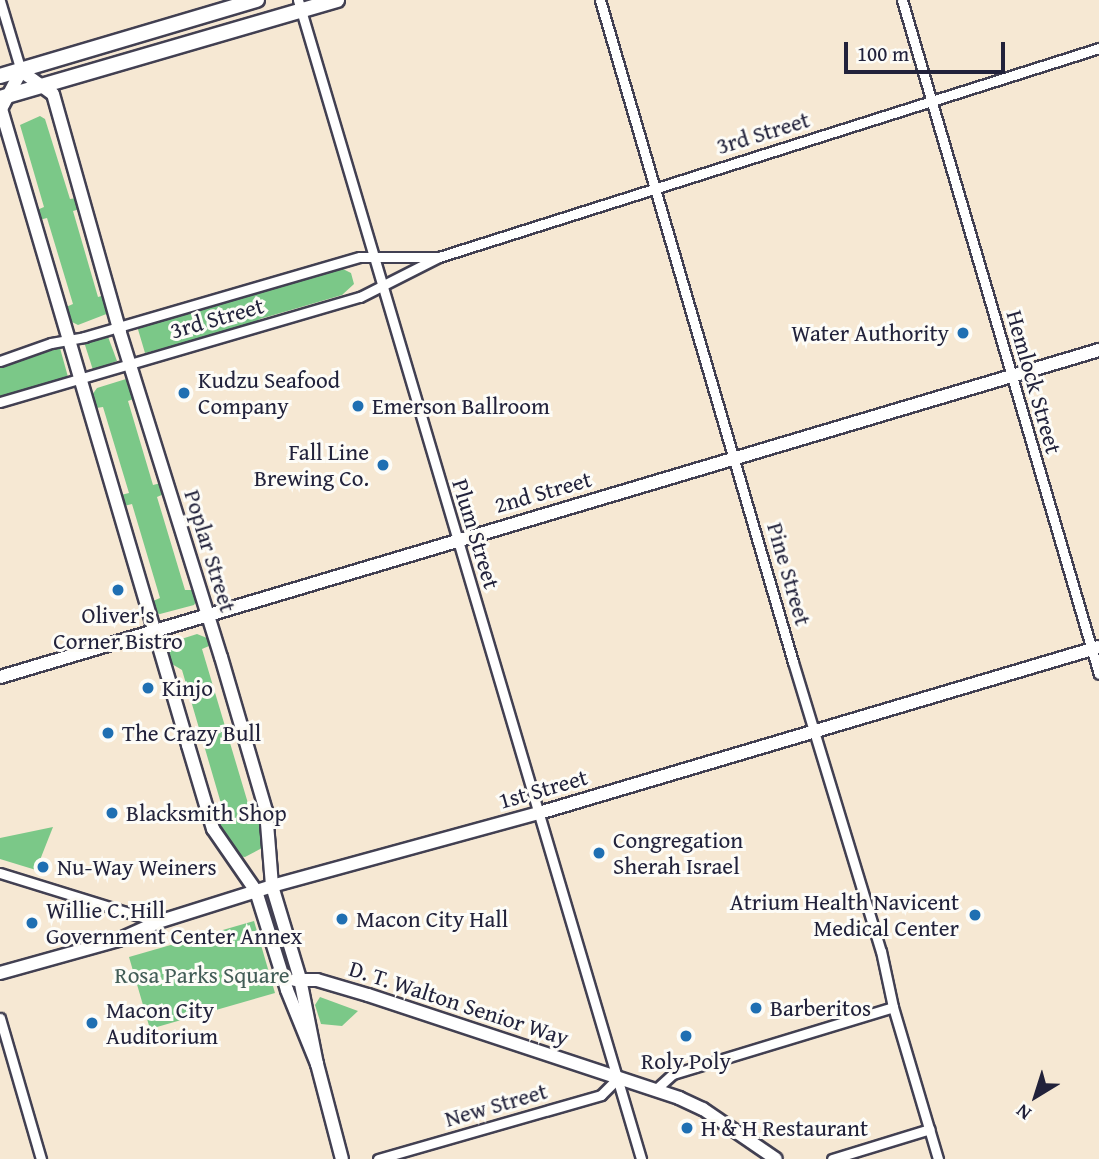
<!DOCTYPE html>
<html>
<head>
<meta charset="utf-8">
<style>
	body { margin:0 }
	#map { position:relative; width:1099px; height:1159px; overflow:hidden; background:#f6e8d3; font-family:"Gentium Book Plus",serif }
	div>[style] { position:absolute }
	.green>* { inset:0; background:#7bc888 }
	.roads { filter:drop-shadow(2px 0 #424052) drop-shadow(-2px 0 #424052) drop-shadow(0 2px #424052) drop-shadow(0 -2px #424052) }
	.street>* { height:9px; margin:-4.5px; padding:0 4.5px; transform-origin:4.5px; border-radius:4.5px; background:#fff }
	.secondary>* { height:12px; margin:-6px; padding:0 6px; transform-origin:6px; border-radius:6px; background:#fff }
	.primary>* { height:14px; margin:-7px; padding:0 7px; transform-origin:7px; border-radius:7px; background:#fff }
	.dots>* { width:19px; height:19px; translate:-50% -50%; box-sizing:border-box; border:4px solid #fdfcf7; border-radius:50% }
	span { translate:-50% -50%; white-space:nowrap; text-align:center; line-height:1.15; -webkit-text-stroke:6px #fdfcf7; paint-order:stroke }
	.street-label { font-size:23px; color:#22223b }
	.poi-label { font-size:23px; color:#22223b }
	.right { translate:-100% -50%; text-align:right }
	.left { translate:0 -50%; text-align:left }
	.park-label { font-size:23px; color:#415c56 }
	.north { position:absolute; left:1001px; top:1061px; width:70px; height:70px; -webkit-text-stroke:5px #fdfcf7; paint-order:stroke; rotate:218deg; font-size:19px; font-weight:700; line-height:28px; text-align:center; color:#22223b }
	.north::after { content:''; display:block; margin:auto; width:24px; height:32px; background:#22223b; clip-path:polygon(50% 0,100% 100%,50% 72%,0 100%) }
	.scale { position:absolute; left:844px; top:42px; width:161px; height:32px; box-sizing:border-box; border:4px solid #22223b; border-top:0; padding-left:9px; font-size:21px; line-height:24px; white-space:nowrap; color:#22223b; -webkit-text-stroke:5px #fdfcf7; paint-order:stroke }
</style>
</head>
<body>
<div id="map">
	<div class="green">
		<i style="clip-path:polygon(40px 116px,45px 119px,70px 199px,77px 198px,80px 209px,73px 211px,98px 297px,105px 295px,109px 313px,78px 325px,70px 321px,66px 307px,73px 304px,47px 218px,39px 220px,37px 210px,44px 207px,20px 125px)"></i>
		<i style="clip-path:polygon(339px 267px,351px 273px,354px 284px,342px 295px,260px 319px,245px 327px,145px 353px,137px 326px)"></i>
		<i style="clip-path:polygon(107px 334px,117px 361px,93px 370px,84px 342px)"></i>
		<i style="clip-path:polygon(60px 348px,68px 377px,0 397px,0 366px)"></i>
		<i style="clip-path:polygon(126px 379px,130px 381px,136px 398px,128px 401px,153px 485px,161px 483px,164px 494px,157px 497px,185px 590px,193px 590px,197px 600px,194px 605px,160px 614px,156px 613px,153px 601px,160px 598px,132px 504px,124px 506px,121px 495px,129px 493px,103px 407px,96px 408px,92px 395px,97px 388px)"></i>
		<i style="clip-path:polygon(197px 634px,207px 638px,209px 646px,202px 649px,250px 810px,260px 818px,262px 848px,245px 857px,238px 856px,220px 826px,220px 822px,227px 824px,182px 670px,172px 664px,167px 651px,172px 642px)"></i>
		<i style="clip-path:polygon(53px 827px,36px 870px,0 859px,0 838px)"></i>
		<i style="clip-path:polygon(254px 921px,275px 993px,150px 1029px,129px 957px)"></i>
		<i style="clip-path:polygon(320px 997px,358px 1011px,342px 1026px,321px 1024px,315px 1005px)"></i>
	</div>
	<div class="roads">
		<div class="street">
			<i style="left:298px;top:0;width:1209px;rotate:73.51deg"></i>
			<i style="left:600px;top:0;width:690px;rotate:73.75deg"></i>
			<i style="left:793px;top:662px;width:302px;rotate:73.1deg"></i>
			<i style="left:881px;top:951px;width:57px;rotate:77.9deg"></i>
			<i style="left:893px;top:1007px;width:159px;rotate:73.5deg"></i>
			<i style="left:902px;top:0;width:702px;rotate:73.71deg"></i>
			<i style="left:0;top:1px;width:73px;rotate:73.3deg"></i>
			<i style="left:0;top:361px;width:54px;rotate:-19.4deg"></i>
			<i style="left:51px;top:343px;width:34px;rotate:-10deg"></i>
			<i style="left:84px;top:337px;width:287px;rotate:-16.2deg"></i>
			<i style="left:360px;top:257px;width:77px"></i>
			<i style="left:0;top:402px;width:375px;rotate:-16.3deg"></i>
			<i style="left:360px;top:297px;width:89px;rotate:-26.9deg"></i>
			<i style="left:439px;top:257px;width:692px;rotate:-17.57deg"></i>
			<i style="left:0;top:873px;width:165px;rotate:17.2deg"></i>
			<i style="left:0;top:1018px;width:147px;rotate:73.8deg"></i>
			<i style="left:655px;top:1090px;width:24px;rotate:-42deg"></i>
			<i style="left:673px;top:1074px;width:230px;rotate:-16.9deg"></i>
			<i style="left:378px;top:1159px;width:232px;rotate:-16deg"></i>
			<i style="left:601px;top:1095px;width:24px;rotate:-45deg"></i>
			<i style="left:832px;top:1159px;width:102px;rotate:-17deg"></i>
		</div>
		<div class="secondary">
			<i style="left:0;top:677px;width:1147px;rotate:-16.57deg"></i>
			<i style="left:0;top:973px;width:123px;rotate:-15.6deg"></i>
			<i style="left:118px;top:940px;width:44px;rotate:-24.2deg"></i>
			<i style="left:158px;top:922px;width:120px;rotate:-17.5deg"></i>
			<i style="left:272px;top:886px;width:277px;rotate:-15.3deg"></i>
			<i style="left:539px;top:813px;width:584px;rotate:-16.51deg"></i>
			<i style="left:295px;top:980px;width:22px"></i>
			<i style="left:317px;top:980px;width:53px;rotate:16.4deg"></i>
			<i style="left:368px;top:995px;width:328px;rotate:18.3deg"></i>
			<i style="left:679px;top:1098px;width:26px;rotate:25deg"></i>
			<i style="left:703px;top:1109px;width:88px;rotate:34.4deg"></i>
			<i style="left:317px;top:1064px;width:80px;rotate:-112.1deg"></i>
			<i style="left:287px;top:990px;width:104px;rotate:-107.4deg"></i>
			<i style="left:256px;top:891px;width:75px;rotate:-124.7deg"></i>
			<i style="left:213px;top:829px;width:88px;rotate:-106.6deg"></i>
			<i style="left:188px;top:745px;width:663px;rotate:-106.38deg"></i>
			<i style="left:1px;top:109px;width:43px;rotate:-62.2deg"></i>
			<i style="left:21px;top:71px;width:39px;rotate:36deg"></i>
			<i style="left:53px;top:94px;width:248px;rotate:74.3deg"></i>
			<i style="left:120px;top:333px;width:339px;rotate:72.7deg"></i>
			<i style="left:221px;top:657px;width:160px;rotate:73.7deg"></i>
			<i style="left:266px;top:811px;width:75px;rotate:85.4deg"></i>
			<i style="left:272px;top:886px;width:97px;rotate:73.2deg"></i>
			<i style="left:300px;top:979px;width:87px;rotate:78.7deg"></i>
			<i style="left:317px;top:1064px;width:98px;rotate:75.3deg"></i>
		</div>
		<div class="primary">
			<i style="left:0;top:76px;width:268px;rotate:-16.5deg"></i>
			<i style="left:0;top:98px;width:351px;rotate:-16.2deg"></i>
		</div>
	</div>
	<div class="dots">
		<i style="left:963px;top:333px;background:#1f6fb2"></i>
		<i style="left:184px;top:393px;background:#1f6fb2"></i>
		<i style="left:358px;top:406px;background:#1f6fb2"></i>
		<i style="left:383px;top:465px;background:#1f6fb2"></i>
		<i style="left:118px;top:590px;background:#1f6fb2"></i>
		<i style="left:148px;top:688px;background:#1f6fb2"></i>
		<i style="left:108px;top:733px;background:#1f6fb2"></i>
		<i style="left:112px;top:813px;background:#1f6fb2"></i>
		<i style="left:599px;top:853px;background:#1f6fb2"></i>
		<i style="left:43px;top:867px;background:#1f6fb2"></i>
		<i style="left:975px;top:915px;background:#1f6fb2"></i>
		<i style="left:342px;top:919px;background:#1f6fb2"></i>
		<i style="left:32px;top:923px;background:#1f6fb2"></i>
		<i style="left:756px;top:1008px;background:#1f6fb2"></i>
		<i style="left:92px;top:1023px;background:#1f6fb2"></i>
		<i style="left:686px;top:1036px;background:#1f6fb2"></i>
		<i style="left:687px;top:1128px;background:#1f6fb2"></i>
	</div>
	<div class="street-label">
		<span style="left:763px;top:133px;rotate:-17deg">3rd Street</span>
		<span style="left:217px;top:318px;rotate:-16deg">3rd Street</span>
		<span style="left:1034px;top:382px;rotate:74deg">Hemlock Street</span>
		<span style="left:543px;top:492px;rotate:-16deg">2nd Street</span>
		<span style="left:476px;top:534px;rotate:73deg">Plum Street</span>
		<span style="left:210px;top:551px;rotate:73deg">Poplar Street</span>
		<span style="left:789px;top:574px;rotate:74deg">Pine Street</span>
		<span style="left:543px;top:789px;rotate:-16deg">1st Street</span>
		<span style="left:459px;top:1003px;rotate:18deg">D. T. Walton Senior Way</span>
		<span style="left:496px;top:1105px;rotate:-16deg">New Street</span>
	</div>
	<div class="poi-label">
		<span class="right" style="left:949px;top:333px">Water Authority</span>
		<span class="left" style="left:198px;top:393px">Kudzu Seafood<br>Company</span>
		<span class="left" style="left:372px;top:406px">Emerson Ballroom</span>
		<span class="right" style="left:369px;top:465px">Fall Line<br>Brewing Co.</span>
		<span style="left:118px;top:628px">Oliver's<br>Corner Bistro</span>
		<span class="left" style="left:162px;top:688px">Kinjo</span>
		<span class="left" style="left:122px;top:733px">The Crazy Bull</span>
		<span class="left" style="left:126px;top:813px">Blacksmith Shop</span>
		<span class="left" style="left:613px;top:853px">Congregation<br>Sherah Israel</span>
		<span class="left" style="left:57px;top:867px">Nu-Way Weiners</span>
		<span class="right" style="left:959px;top:915px">Atrium Health Navicent<br>Medical Center</span>
		<span class="left" style="left:46px;top:923px">Willie C. Hill<br>Government Center Annex</span>
		<span class="left" style="left:356px;top:919px">Macon City Hall</span>
		<span class="left" style="left:770px;top:1008px">Barberitos</span>
		<span class="left" style="left:106px;top:1023px">Macon City<br>Auditorium</span>
		<span style="left:686px;top:1061px">Roly Poly</span>
		<span class="left" style="left:701px;top:1128px">H &amp; H Restaurant</span>
	</div>
	<div class="park-label">
		<span style="left:202px;top:975px">Rosa Parks Square</span>
	</div>
	<div class="north">N</div>
	<div class="scale">100 m</div>
</div>
</body>
</html>
